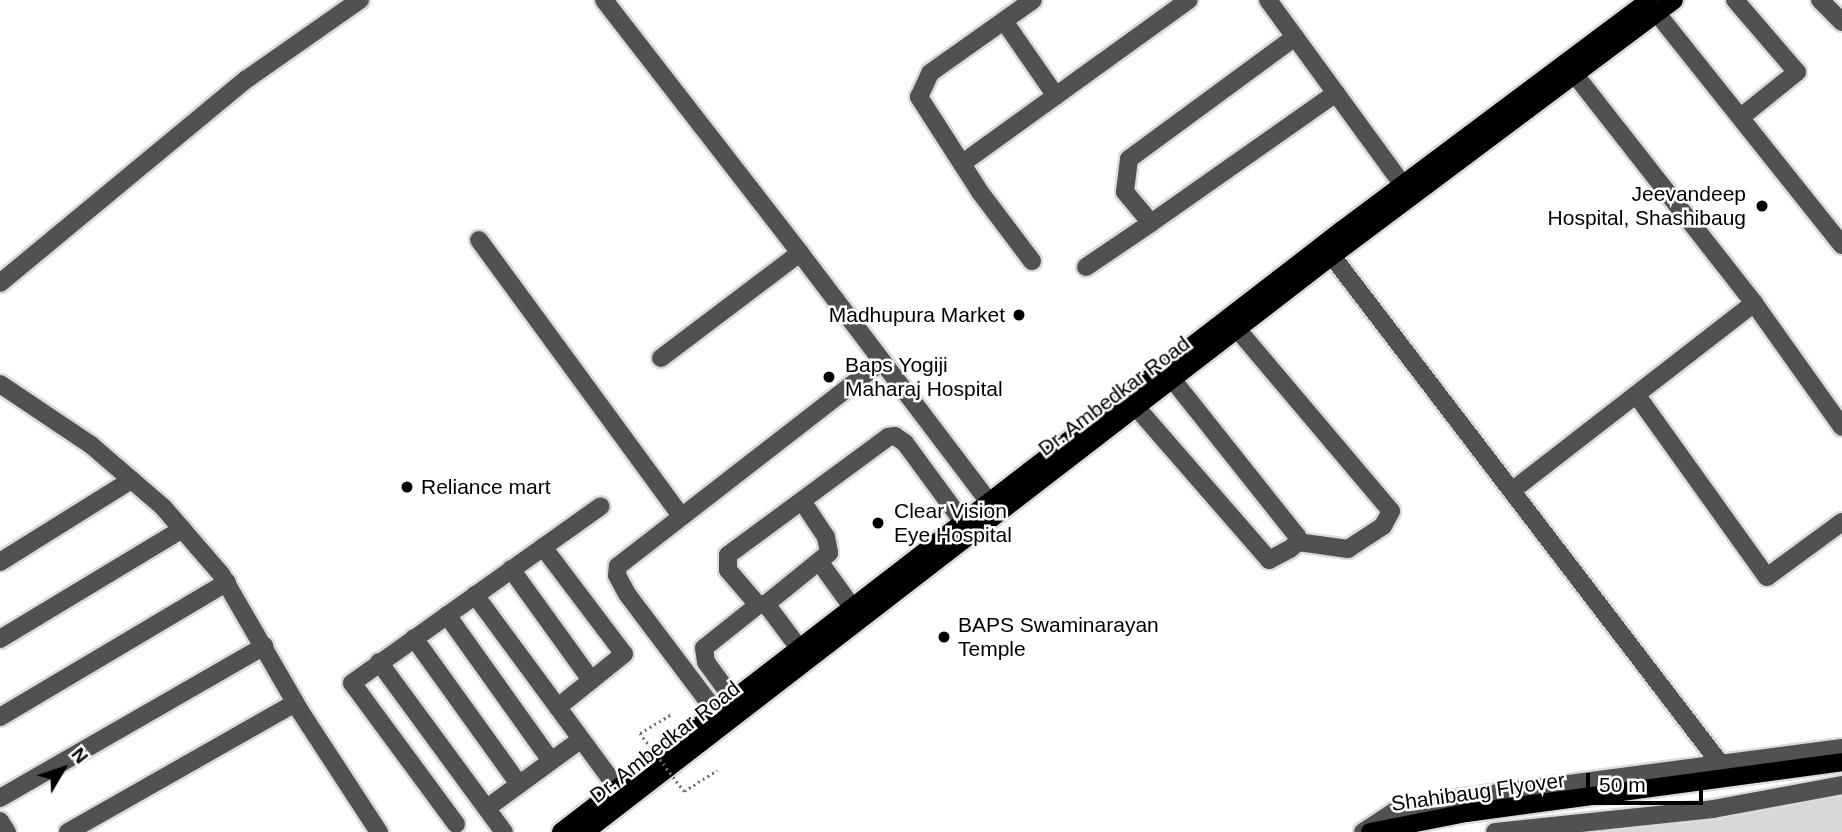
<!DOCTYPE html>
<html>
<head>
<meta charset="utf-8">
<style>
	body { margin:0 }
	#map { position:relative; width:1842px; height:832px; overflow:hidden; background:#fff; font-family:Arial,sans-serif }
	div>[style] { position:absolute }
	.green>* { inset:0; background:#d8d8d8 }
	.path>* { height:2.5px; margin-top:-1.25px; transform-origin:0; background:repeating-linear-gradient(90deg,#737373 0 2px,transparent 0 5.5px) }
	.roads { filter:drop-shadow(2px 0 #dbdbdb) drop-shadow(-2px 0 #dbdbdb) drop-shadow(0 2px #dbdbdb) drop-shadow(0 -2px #dbdbdb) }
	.minor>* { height:18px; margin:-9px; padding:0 9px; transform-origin:9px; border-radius:9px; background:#515151 }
	.major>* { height:18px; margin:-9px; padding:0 9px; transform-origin:9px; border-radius:9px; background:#000 }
	.path-bridge>* { height:2.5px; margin-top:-1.25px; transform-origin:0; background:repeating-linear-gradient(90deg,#737373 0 2px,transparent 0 5.5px) }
	.dots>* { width:19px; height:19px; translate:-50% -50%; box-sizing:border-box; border:4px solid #fff; border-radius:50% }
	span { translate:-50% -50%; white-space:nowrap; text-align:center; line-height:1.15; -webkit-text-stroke:5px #fff; paint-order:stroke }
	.poi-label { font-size:21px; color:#000 }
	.right { translate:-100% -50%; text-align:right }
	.left { translate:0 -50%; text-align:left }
	.street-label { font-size:21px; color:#000 }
	.north { position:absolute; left:28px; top:734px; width:70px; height:70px; -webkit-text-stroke:5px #fff; paint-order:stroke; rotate:51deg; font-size:19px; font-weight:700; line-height:28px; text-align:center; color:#000 }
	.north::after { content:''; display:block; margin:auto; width:24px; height:32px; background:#000; clip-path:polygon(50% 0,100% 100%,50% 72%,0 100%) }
	.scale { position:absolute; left:1586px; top:773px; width:117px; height:32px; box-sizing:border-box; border:4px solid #000; border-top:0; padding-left:9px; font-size:21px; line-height:24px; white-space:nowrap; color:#000; -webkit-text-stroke:5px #fff; paint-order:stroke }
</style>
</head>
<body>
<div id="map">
	<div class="green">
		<i style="clip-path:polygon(1842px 783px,1842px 832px,1586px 832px)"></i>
	</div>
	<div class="path">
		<i style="left:640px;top:733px;width:37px;rotate:-31deg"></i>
		<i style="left:684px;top:791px;width:39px;rotate:-32deg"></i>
	</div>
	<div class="roads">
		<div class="minor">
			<i style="left:604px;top:0;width:320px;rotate:52.2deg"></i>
			<i style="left:1268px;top:0;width:229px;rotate:53.9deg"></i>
			<i style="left:1735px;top:0;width:95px;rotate:49.3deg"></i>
			<i style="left:1797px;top:72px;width:72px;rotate:141.2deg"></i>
			<i style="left:1820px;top:0;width:31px;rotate:45deg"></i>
			<i style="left:1648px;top:2px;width:311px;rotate:51.4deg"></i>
			<i style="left:1004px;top:21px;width:91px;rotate:55.3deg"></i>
			<i style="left:1295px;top:37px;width:206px;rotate:143.7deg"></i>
			<i style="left:1129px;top:159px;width:33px;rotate:97deg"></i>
			<i style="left:1125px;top:192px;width:40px;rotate:50deg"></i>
			<i style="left:1151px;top:223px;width:226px;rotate:-35.1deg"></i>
			<i style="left:964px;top:162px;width:277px;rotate:-35.8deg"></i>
			<i style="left:479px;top:240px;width:342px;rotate:53.8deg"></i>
			<i style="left:1332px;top:256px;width:642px;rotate:52.59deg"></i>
			<i style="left:1032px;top:261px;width:86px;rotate:-127deg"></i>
			<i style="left:980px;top:192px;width:113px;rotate:-122.7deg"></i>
			<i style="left:919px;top:97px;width:26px;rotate:-65deg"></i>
			<i style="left:930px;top:73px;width:126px;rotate:-35.3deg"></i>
			<i style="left:1086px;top:267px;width:78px;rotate:-34.1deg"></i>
			<i style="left:0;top:283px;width:320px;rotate:-39.6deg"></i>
			<i style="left:247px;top:79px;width:138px;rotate:-35deg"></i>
			<i style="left:1754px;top:303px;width:152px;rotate:54.6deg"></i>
			<i style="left:1238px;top:330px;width:237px;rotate:49.8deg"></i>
			<i style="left:1391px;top:511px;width:17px;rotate:118deg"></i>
			<i style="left:1383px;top:526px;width:42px;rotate:146.7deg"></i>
			<i style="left:1348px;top:549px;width:50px;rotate:-172deg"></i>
			<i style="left:661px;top:358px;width:174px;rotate:-37.1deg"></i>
			<i style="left:800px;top:253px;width:313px;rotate:52.8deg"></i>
			<i style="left:0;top:384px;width:110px;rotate:33.8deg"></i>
			<i style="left:91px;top:445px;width:95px;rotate:40.7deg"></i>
			<i style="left:163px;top:507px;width:89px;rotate:49.1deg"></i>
			<i style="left:221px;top:574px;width:158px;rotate:60deg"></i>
			<i style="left:300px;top:711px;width:145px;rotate:56.9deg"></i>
			<i style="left:1638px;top:397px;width:221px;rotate:54.4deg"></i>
			<i style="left:1767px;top:577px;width:93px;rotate:-36.3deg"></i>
			<i style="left:1137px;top:408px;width:201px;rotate:49deg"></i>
			<i style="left:1269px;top:560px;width:24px;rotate:-28deg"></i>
			<i style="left:1290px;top:549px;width:11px;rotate:-41deg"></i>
			<i style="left:1298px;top:542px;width:6px;rotate:-99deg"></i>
			<i style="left:1297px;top:536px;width:199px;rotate:-128.5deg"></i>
			<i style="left:1513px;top:490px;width:305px;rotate:-37.8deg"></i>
			<i style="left:1754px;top:303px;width:290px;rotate:-128.1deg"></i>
			<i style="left:802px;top:501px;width:43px;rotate:56.3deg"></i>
			<i style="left:826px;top:537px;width:16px;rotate:79deg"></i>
			<i style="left:829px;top:553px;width:81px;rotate:141deg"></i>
			<i style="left:766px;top:604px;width:8px;rotate:173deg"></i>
			<i style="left:758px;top:605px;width:46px;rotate:-130.6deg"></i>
			<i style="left:728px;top:570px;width:15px;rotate:-90deg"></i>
			<i style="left:728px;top:555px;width:199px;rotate:-36.4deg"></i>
			<i style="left:888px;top:437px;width:7px;rotate:-8deg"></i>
			<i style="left:895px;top:436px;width:12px;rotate:35deg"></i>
			<i style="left:905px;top:443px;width:98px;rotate:53.7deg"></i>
			<i style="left:543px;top:547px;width:134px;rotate:52.9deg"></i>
			<i style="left:624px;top:654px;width:85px;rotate:141.2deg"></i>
			<i style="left:0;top:562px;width:155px;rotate:-32deg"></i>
			<i style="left:821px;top:564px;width:53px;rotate:54.2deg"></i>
			<i style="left:511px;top:569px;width:137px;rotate:54.2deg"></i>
			<i style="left:475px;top:595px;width:241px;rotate:53.6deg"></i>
			<i style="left:766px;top:604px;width:55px;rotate:53.1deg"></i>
			<i style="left:447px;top:615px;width:179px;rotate:54.5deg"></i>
			<i style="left:414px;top:638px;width:180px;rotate:54.3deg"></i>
			<i style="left:0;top:639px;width:213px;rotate:-31.1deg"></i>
			<i style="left:379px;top:662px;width:211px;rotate:53.7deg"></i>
			<i style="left:733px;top:699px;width:46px;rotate:-126.1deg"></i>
			<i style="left:706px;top:662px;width:14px;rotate:-98deg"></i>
			<i style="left:704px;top:648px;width:69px;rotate:-38.5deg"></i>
			<i style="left:716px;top:712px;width:148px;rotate:-127deg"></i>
			<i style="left:627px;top:594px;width:21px;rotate:-118deg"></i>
			<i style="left:617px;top:575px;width:9px;rotate:-84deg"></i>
			<i style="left:618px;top:566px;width:334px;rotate:-37.8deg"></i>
			<i style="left:0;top:717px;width:264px;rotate:-30.7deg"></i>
			<i style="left:0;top:798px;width:305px;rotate:-29.9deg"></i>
			<i style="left:487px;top:808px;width:114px;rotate:-36.1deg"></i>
			<i style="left:0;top:821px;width:13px;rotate:58deg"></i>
			<i style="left:456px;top:824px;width:175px;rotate:-126.4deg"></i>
			<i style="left:352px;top:683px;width:305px;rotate:-35.4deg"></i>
			<i style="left:68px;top:832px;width:261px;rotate:-29.6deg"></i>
			<i style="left:1363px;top:832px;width:37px;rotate:-33deg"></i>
			<i style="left:1394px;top:812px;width:69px;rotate:-11.6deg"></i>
			<i style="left:1462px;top:798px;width:383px;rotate:-7.5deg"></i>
			<i style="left:1495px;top:832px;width:219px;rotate:-6deg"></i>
			<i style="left:1713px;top:809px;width:131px;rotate:-10.5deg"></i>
		</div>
		<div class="major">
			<i style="left:561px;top:832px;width:986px;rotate:-37.63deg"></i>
			<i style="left:1342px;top:230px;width:384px;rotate:-36.8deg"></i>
			<i style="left:585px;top:832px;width:943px;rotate:-37.64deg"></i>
			<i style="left:1332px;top:256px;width:427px;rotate:-36.8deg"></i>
			<i style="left:1370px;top:832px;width:98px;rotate:-11.2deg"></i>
			<i style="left:1466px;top:813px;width:379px;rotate:-7.7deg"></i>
		</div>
	</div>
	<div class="path-bridge">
		<i style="left:640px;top:733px;width:73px;rotate:52.8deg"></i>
	</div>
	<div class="dots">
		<i style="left:1762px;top:206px;background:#000"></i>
		<i style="left:1019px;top:315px;background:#000"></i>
		<i style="left:829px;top:377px;background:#000"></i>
		<i style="left:407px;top:487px;background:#000"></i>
		<i style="left:878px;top:523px;background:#000"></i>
		<i style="left:944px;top:637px;background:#000"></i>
	</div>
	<div class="poi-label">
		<span class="right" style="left:1746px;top:206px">Jeevandeep<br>Hospital, Shashibaug</span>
		<span class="right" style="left:1005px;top:315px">Madhupura Market</span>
		<span class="left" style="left:845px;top:377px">Baps Yogiji<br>Maharaj Hospital</span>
		<span class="left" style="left:421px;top:487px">Reliance mart</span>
		<span class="left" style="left:894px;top:523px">Clear Vision<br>Eye Hospital</span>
		<span class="left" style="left:958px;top:637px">BAPS Swaminarayan<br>Temple</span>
	</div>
	<div class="street-label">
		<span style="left:1114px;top:396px;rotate:-37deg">Dr. Ambedkar Road</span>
		<span style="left:665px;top:742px;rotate:-38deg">Dr. Ambedkar Road</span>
		<span style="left:1478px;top:792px;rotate:-8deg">Shahibaug Flyover</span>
	</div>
	<div class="north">N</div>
	<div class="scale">50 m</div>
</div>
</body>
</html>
